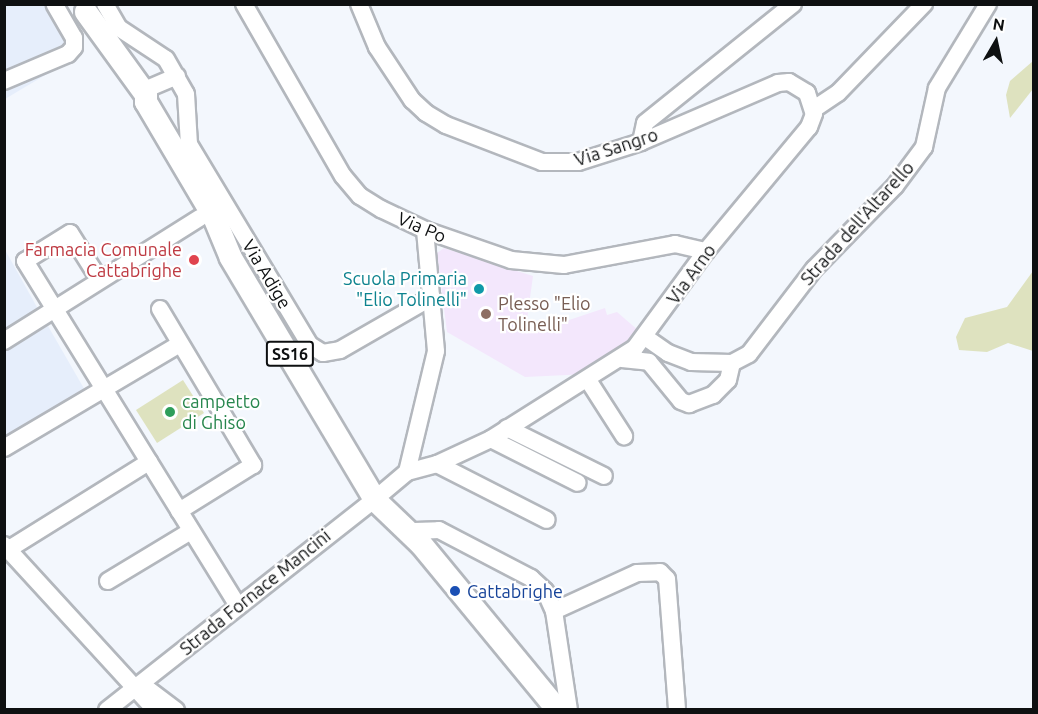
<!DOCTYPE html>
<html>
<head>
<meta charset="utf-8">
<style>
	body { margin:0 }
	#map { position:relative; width:1038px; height:714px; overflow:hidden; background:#f3f7fd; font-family:Ubuntu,sans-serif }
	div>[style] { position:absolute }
	.built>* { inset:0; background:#e6eefb }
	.education>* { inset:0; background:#f3e7fc }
	.green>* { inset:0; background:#dee2bf }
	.roads { filter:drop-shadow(2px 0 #b3b7bd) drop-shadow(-2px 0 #b3b7bd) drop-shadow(0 2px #b3b7bd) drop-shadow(0 -2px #b3b7bd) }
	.minor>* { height:16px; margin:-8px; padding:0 8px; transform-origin:8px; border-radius:8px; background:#fff }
	.major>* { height:22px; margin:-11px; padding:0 11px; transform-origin:11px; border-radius:11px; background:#fff }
	.dots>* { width:16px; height:16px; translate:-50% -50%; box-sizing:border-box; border:3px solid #fff; border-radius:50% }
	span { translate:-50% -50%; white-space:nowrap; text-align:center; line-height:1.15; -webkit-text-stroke:4.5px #fff; paint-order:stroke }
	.shield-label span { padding:2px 4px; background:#fff; border:2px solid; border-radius:4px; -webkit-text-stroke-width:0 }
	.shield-label { font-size:16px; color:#0e1011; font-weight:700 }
	.street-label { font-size:18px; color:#0e1011 }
	.health-label { font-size:18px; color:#be3a42 }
	.right { translate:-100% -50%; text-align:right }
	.culture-label { font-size:18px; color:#0d838f }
	.education-label { font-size:18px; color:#785e54 }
	.left { translate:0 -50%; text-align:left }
	.leisure-label { font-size:18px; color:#27864d }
	.transit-label { font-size:18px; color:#164399 }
	.frame { position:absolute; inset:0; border:6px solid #0e1011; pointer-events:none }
	.north { position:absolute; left:966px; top:12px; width:60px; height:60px; -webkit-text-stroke:4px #fff; paint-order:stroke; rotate:9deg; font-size:16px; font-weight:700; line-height:24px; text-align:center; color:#0e1011 }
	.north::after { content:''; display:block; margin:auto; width:21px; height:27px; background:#0e1011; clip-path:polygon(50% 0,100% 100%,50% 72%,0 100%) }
</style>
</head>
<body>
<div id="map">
	<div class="built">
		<i style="clip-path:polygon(4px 5px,62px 5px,74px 58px,5px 99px)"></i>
		<i style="clip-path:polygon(4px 248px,38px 309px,5px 329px,4px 329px)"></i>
		<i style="clip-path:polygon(48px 326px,86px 392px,5px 442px,5px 351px)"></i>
	</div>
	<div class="education">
		<i style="clip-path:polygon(444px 248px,533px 276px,526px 327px,560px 323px,605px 308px,607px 315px,617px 312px,639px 331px,623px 353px,588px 374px,525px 377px,447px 332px,437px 253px)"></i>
	</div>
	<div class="green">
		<i style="clip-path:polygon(1033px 61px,1033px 89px,1010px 118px,1006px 95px,1010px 81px)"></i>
		<i style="clip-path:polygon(1033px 271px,1033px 351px,1008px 343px,987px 352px,959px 350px,956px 337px,965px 318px,1007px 307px)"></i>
		<i style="clip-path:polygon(183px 380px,204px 413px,157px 443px,136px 410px)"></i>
	</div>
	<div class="roads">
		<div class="minor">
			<i style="left:105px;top:4px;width:28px;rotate:60deg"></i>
			<i style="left:119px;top:28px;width:56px;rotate:33.4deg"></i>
			<i style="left:166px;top:59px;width:40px;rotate:60.3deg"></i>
			<i style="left:186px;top:94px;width:50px;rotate:86.6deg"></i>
			<i style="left:189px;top:144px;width:235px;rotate:59deg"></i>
			<i style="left:310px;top:345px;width:15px;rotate:32deg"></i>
			<i style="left:323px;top:353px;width:17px;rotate:-10deg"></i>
			<i style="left:340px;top:350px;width:106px;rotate:-29.9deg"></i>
			<i style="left:244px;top:4px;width:198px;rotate:60.1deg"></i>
			<i style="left:343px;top:176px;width:26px;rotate:50deg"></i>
			<i style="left:360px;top:196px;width:25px;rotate:32deg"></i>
			<i style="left:381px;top:209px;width:49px;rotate:25.5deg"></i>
			<i style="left:425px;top:230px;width:91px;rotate:19.2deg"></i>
			<i style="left:511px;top:260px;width:53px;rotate:5.4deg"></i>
			<i style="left:564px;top:265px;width:113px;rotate:-10.7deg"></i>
			<i style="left:675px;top:244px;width:32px;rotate:13deg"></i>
			<i style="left:359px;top:4px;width:47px;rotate:67.3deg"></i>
			<i style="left:377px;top:47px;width:64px;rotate:56.6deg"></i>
			<i style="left:412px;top:100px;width:19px;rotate:43deg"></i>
			<i style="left:426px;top:113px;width:23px;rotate:31deg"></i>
			<i style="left:446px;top:125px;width:103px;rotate:21.1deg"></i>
			<i style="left:542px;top:162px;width:36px"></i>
			<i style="left:578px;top:162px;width:66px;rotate:-17.6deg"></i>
			<i style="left:641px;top:142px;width:149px;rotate:-23.3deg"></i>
			<i style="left:778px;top:83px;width:11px;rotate:-5deg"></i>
			<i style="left:789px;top:82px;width:21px;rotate:31deg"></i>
			<i style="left:807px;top:93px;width:22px;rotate:72deg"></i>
			<i style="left:814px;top:114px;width:14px;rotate:111deg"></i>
			<i style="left:809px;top:127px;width:161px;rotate:129.7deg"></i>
			<i style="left:706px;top:251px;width:120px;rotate:126.2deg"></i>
			<i style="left:635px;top:348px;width:170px;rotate:147.7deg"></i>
			<i style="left:491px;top:439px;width:60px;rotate:155.2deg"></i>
			<i style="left:437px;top:464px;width:31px;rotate:165deg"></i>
			<i style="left:407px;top:472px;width:30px;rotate:140deg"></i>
			<i style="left:4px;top:81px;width:69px;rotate:-22.9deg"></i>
			<i style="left:68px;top:54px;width:9px;rotate:-49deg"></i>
			<i style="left:74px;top:47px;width:9px;rotate:-90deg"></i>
			<i style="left:74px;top:38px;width:39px;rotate:-120deg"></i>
			<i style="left:142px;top:91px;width:38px;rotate:-23deg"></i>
			<i style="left:814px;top:109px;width:29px;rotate:-34deg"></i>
			<i style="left:838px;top:93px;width:124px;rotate:-46deg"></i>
			<i style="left:641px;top:142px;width:19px;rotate:-78deg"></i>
			<i style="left:645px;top:123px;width:190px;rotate:-38.8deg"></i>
			<i style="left:99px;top:279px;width:54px;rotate:-122.2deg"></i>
			<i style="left:70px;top:233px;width:53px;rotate:148.1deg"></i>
			<i style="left:25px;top:261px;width:403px;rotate:58.3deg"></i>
			<i style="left:160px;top:309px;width:182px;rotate:59.2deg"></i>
			<i style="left:253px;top:465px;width:87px;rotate:148.1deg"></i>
			<i style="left:645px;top:337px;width:28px;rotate:35deg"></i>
			<i style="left:668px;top:353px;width:25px;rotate:21deg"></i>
			<i style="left:691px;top:362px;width:41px;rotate:1.4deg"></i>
			<i style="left:732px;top:363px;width:19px;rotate:-28deg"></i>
			<i style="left:749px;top:354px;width:107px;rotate:-52.6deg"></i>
			<i style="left:814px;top:269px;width:116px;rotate:-45.7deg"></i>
			<i style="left:895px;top:186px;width:49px;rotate:-53.4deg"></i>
			<i style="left:924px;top:147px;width:60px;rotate:-77.6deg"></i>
			<i style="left:937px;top:88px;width:98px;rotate:-58.7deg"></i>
			<i style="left:4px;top:341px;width:231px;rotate:-32.2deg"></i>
			<i style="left:622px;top:359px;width:27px;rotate:6deg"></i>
			<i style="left:649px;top:362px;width:50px;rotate:50.6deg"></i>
			<i style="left:681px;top:401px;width:9px;rotate:21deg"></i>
			<i style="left:689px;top:404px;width:26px;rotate:-21deg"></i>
			<i style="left:713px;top:395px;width:21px;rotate:-45deg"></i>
			<i style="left:728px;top:380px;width:17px;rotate:-77deg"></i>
			<i style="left:588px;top:380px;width:67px;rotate:57.3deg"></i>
			<i style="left:507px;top:428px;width:108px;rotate:26.3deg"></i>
			<i style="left:491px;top:439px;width:97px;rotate:26.8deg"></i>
			<i style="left:4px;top:448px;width:204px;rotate:-30.6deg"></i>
			<i style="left:437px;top:464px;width:123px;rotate:27deg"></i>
			<i style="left:407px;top:472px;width:124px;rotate:-76.5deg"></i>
			<i style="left:436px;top:351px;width:121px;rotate:-95.2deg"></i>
			<i style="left:414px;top:531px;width:25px;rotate:-2deg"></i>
			<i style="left:439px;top:530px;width:104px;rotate:27.6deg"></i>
			<i style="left:531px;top:578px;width:19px;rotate:43deg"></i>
			<i style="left:545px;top:591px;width:22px;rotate:66deg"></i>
			<i style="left:554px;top:611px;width:100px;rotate:81.4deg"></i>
			<i style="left:4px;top:545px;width:224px;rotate:47.5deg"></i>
			<i style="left:9px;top:549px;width:165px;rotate:-31.9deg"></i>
			<i style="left:108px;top:581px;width:97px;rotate:-31.1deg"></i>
			<i style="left:554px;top:611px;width:91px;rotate:-24.6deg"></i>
			<i style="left:637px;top:573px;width:23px;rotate:-2deg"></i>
			<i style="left:660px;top:572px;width:10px;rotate:45deg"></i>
			<i style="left:667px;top:579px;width:131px;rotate:85.6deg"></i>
			<i style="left:145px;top:687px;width:39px;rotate:37deg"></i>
			<i style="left:107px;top:710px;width:342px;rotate:-38.2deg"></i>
		</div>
		<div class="major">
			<i style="left:86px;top:12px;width:102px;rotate:54.1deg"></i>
			<i style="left:146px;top:95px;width:7px;rotate:90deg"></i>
			<i style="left:146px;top:102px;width:134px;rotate:59.4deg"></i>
			<i style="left:214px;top:217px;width:44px;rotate:67.5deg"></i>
			<i style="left:231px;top:258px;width:283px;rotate:59.2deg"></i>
			<i style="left:376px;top:501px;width:62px;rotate:43.7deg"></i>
			<i style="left:421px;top:544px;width:215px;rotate:50.5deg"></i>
		</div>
	</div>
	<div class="dots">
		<i style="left:194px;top:260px;background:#e0444e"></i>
		<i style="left:479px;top:289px;background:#0f9aa8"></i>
		<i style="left:486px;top:314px;background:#8d6e63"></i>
		<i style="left:170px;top:412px;background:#2e9e5b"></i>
		<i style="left:455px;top:591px;background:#1a4fb4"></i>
	</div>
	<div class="shield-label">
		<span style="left:290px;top:354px">SS16</span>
	</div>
	<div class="street-label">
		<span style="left:616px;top:147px;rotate:-18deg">Via Sangro</span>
		<span style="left:857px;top:223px;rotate:-48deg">Strada dell'Altarello</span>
		<span style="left:422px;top:227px;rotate:23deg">Via Po</span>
		<span style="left:267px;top:274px;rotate:59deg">Via Adige</span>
		<span style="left:691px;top:274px;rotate:-54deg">Via Arno</span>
		<span style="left:255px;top:592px;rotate:-39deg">Strada Fornace Mancini</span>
	</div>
	<div class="health-label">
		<span class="right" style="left:182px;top:260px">Farmacia Comunale<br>Cattabrighe</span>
	</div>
	<div class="culture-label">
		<span class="right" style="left:467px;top:289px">Scuola Primaria<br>"Elio Tolinelli"</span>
	</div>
	<div class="education-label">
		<span class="left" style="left:498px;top:314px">Plesso "Elio<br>Tolinelli"</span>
	</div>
	<div class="leisure-label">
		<span class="left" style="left:182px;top:412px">campetto<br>di Ghiso</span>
	</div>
	<div class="transit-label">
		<span class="left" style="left:467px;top:591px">Cattabrighe</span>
	</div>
	<div class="frame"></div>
	<div class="north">N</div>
</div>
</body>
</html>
